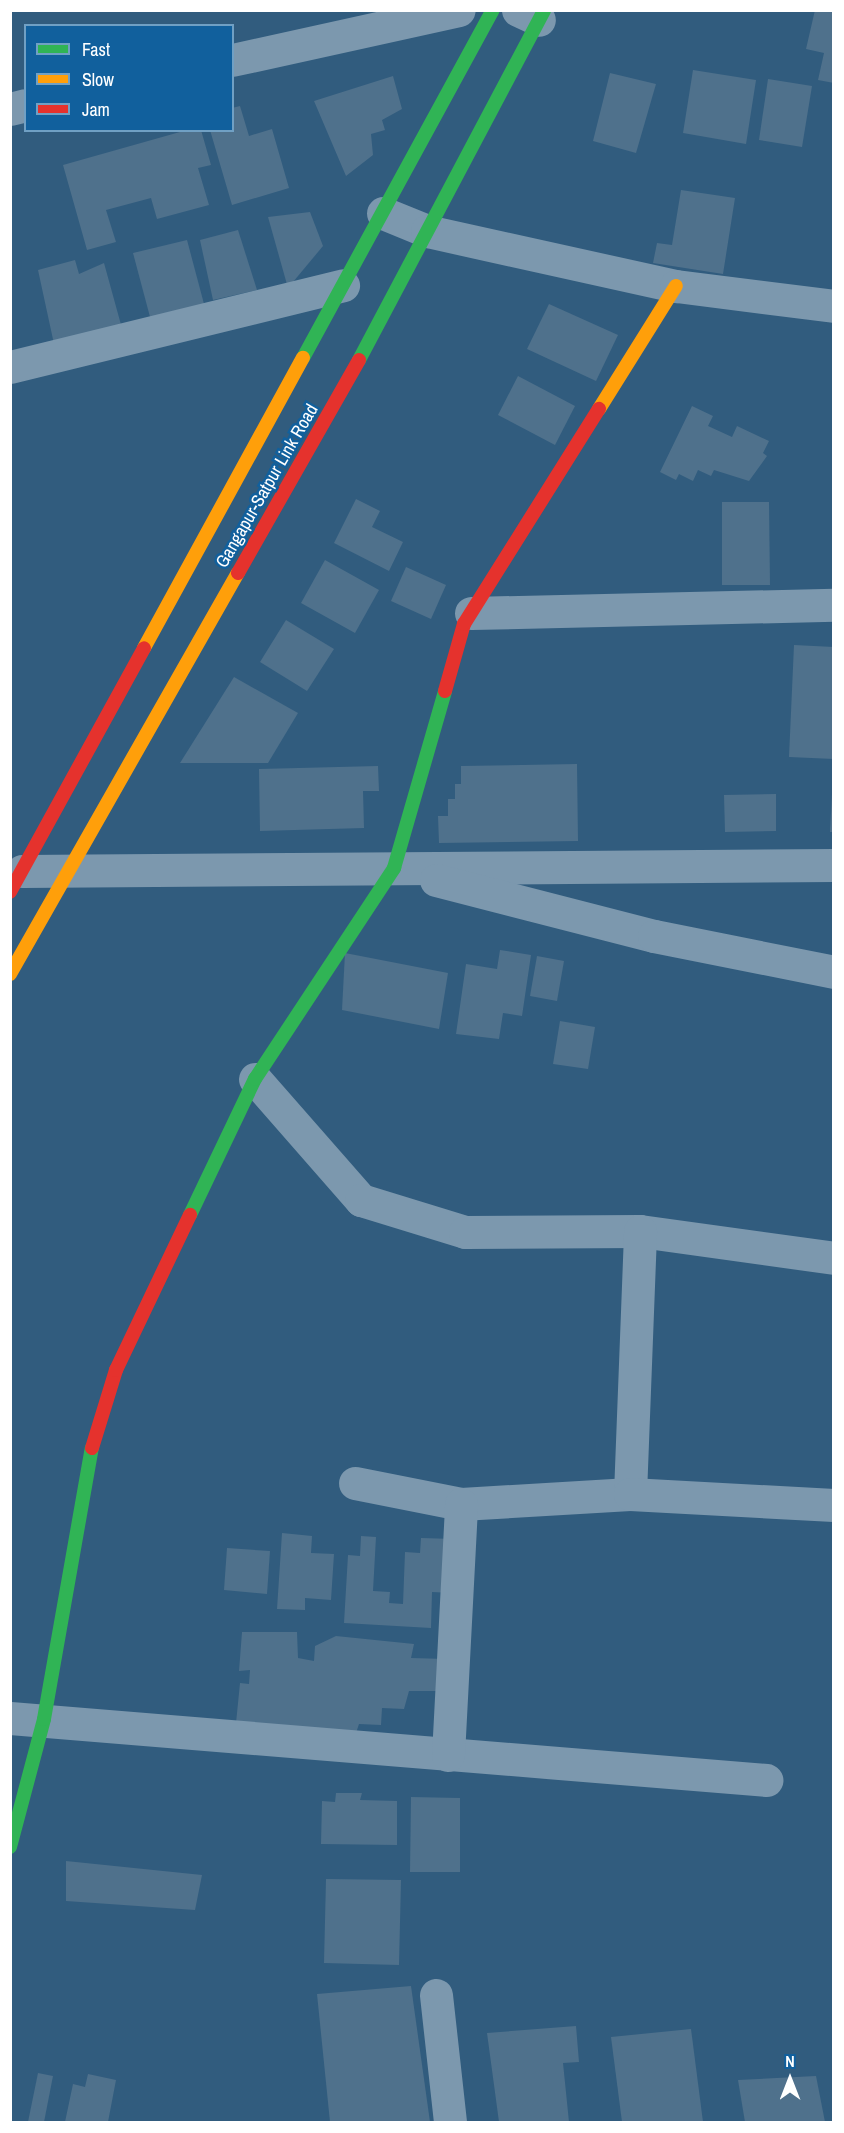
<!DOCTYPE html>
<html>
<head>
<meta charset="utf-8">
<style>
	body { margin:0 }
	#map { position:relative; width:844px; height:2133px; overflow:hidden; background:#315c7e; font-family:"Archivo Narrow",sans-serif }
	div>[style] { position:absolute }
	.building>* { inset:0; background:#4f718c }
	.street>* { height:33px; margin:-16.5px; padding:0 16.5px; transform-origin:16.5px; border-radius:16.5px; background:#7c98ae }
	.fast>* { height:14px; margin:-7px; padding:0 7px; transform-origin:7px; border-radius:7px; background:#30b455 }
	.slow>* { height:14px; margin:-7px; padding:0 7px; transform-origin:7px; border-radius:7px; background:#ff9f0a }
	.jam>* { height:14px; margin:-7px; padding:0 7px; transform-origin:7px; border-radius:7px; background:#e5322d }
	span { translate:-50% -50%; white-space:nowrap; text-align:center; line-height:1.15; -webkit-text-stroke:5px #11609d; paint-order:stroke }
	.street-label { font-size:18px; color:#fff }
	.frame { position:absolute; inset:0; border:12px solid #fff; pointer-events:none }
	.legend { position:absolute; left:24px; top:24px; width:210px; height:108px; box-sizing:border-box; background:#11609d; border:2px solid #70a0c4; margin:0; padding:8px 10px; list-style:none; font-size:18px; color:#fff }
	.legend li { display:flex; align-items:center; gap:12px; height:30px }
	.legend b { width:30px; border:2px solid #70a0c4 }
	.north { position:absolute; left:760px; top:2049px; width:60px; height:60px; -webkit-text-stroke:4px #11609d; paint-order:stroke; rotate:0deg; font-size:16px; font-weight:700; line-height:24px; text-align:center; color:#fff }
	.north::after { content:''; display:block; margin:auto; width:21px; height:27px; background:#fff; clip-path:polygon(50% 0,100% 100%,50% 72%,0 100%) }
</style>
</head>
<body>
<div id="map">
	<div class="building">
		<i style="clip-path:polygon(815px 10px,834px 10px,834px 83px,818px 80px,824px 53px,806px 49px)"></i>
		<i style="clip-path:polygon(693px 70px,756px 80px,746px 144px,683px 133px)"></i>
		<i style="clip-path:polygon(610px 73px,656px 84px,636px 153px,593px 141px)"></i>
		<i style="clip-path:polygon(393px 76px,402px 109px,382px 120px,385px 130px,371px 134px,373px 155px,346px 176px,314px 101px)"></i>
		<i style="clip-path:polygon(768px 79px,812px 86px,802px 147px,759px 140px)"></i>
		<i style="clip-path:polygon(240px 106px,249px 136px,272px 129px,289px 188px,232px 205px,210px 130px,232px 130px,232px 108px)"></i>
		<i style="clip-path:polygon(187px 130px,201px 130px,211px 165px,198px 168px,209px 205px,157px 219px,151px 198px,106px 210px,116px 242px,87px 250px,63px 165px)"></i>
		<i style="clip-path:polygon(681px 190px,735px 198px,723px 274px,653px 263px,657px 243px,672px 245px)"></i>
		<i style="clip-path:polygon(310px 212px,323px 246px,288px 288px,268px 217px)"></i>
		<i style="clip-path:polygon(238px 230px,257px 290px,213px 300px,200px 240px)"></i>
		<i style="clip-path:polygon(187px 240px,204px 304px,150px 317px,133px 253px)"></i>
		<i style="clip-path:polygon(75px 260px,79px 274px,104px 263px,123px 332px,54px 344px,38px 270px)"></i>
		<i style="clip-path:polygon(549px 304px,618px 335px,596px 381px,527px 349px)"></i>
		<i style="clip-path:polygon(518px 376px,575px 406px,555px 445px,498px 415px)"></i>
		<i style="clip-path:polygon(692px 406px,713px 416px,708px 426px,732px 437px,737px 426px,769px 441px,763px 453px,767px 456px,749px 481px,714px 470px,711px 476px,698px 470px,693px 481px,679px 474px,676px 480px,660px 472px)"></i>
		<i style="clip-path:polygon(356px 499px,380px 511px,372px 527px,403px 542px,389px 571px,334px 543px)"></i>
		<i style="clip-path:polygon(722px 502px,769px 502px,770px 585px,722px 585px)"></i>
		<i style="clip-path:polygon(325px 560px,379px 590px,355px 633px,301px 603px)"></i>
		<i style="clip-path:polygon(406px 567px,446px 585px,431px 619px,391px 601px)"></i>
		<i style="clip-path:polygon(286px 620px,334px 649px,307px 691px,260px 662px)"></i>
		<i style="clip-path:polygon(794px 645px,834px 647px,834px 759px,789px 757px)"></i>
		<i style="clip-path:polygon(234px 677px,298px 713px,268px 763px,180px 763px)"></i>
		<i style="clip-path:polygon(577px 764px,578px 841px,439px 843px,438px 816px,448px 816px,448px 799px,455px 799px,455px 784px,461px 784px,461px 766px)"></i>
		<i style="clip-path:polygon(378px 766px,379px 791px,363px 791px,364px 828px,260px 831px,259px 769px)"></i>
		<i style="clip-path:polygon(776px 794px,776px 831px,725px 832px,724px 795px)"></i>
		<i style="clip-path:polygon(832px 794px,834px 794px,834px 832px,830px 832px)"></i>
		<i style="clip-path:polygon(500px 950px,531px 955px,522px 1016px,503px 1013px,499px 1039px,456px 1034px,466px 964px,497px 969px)"></i>
		<i style="clip-path:polygon(345px 953px,448px 973px,439px 1029px,342px 1010px)"></i>
		<i style="clip-path:polygon(537px 956px,564px 961px,557px 1001px,530px 996px)"></i>
		<i style="clip-path:polygon(560px 1021px,595px 1027px,588px 1069px,553px 1064px)"></i>
		<i style="clip-path:polygon(282px 1533px,312px 1536px,311px 1553px,334px 1554px,331px 1600px,305px 1598px,305px 1610px,277px 1609px)"></i>
		<i style="clip-path:polygon(361px 1536px,376px 1537px,373px 1591px,390px 1592px,389px 1603px,403px 1604px,405px 1552px,420px 1553px,421px 1538px,454px 1539px,452px 1593px,432px 1592px,431px 1628px,344px 1623px,348px 1555px,360px 1556px)"></i>
		<i style="clip-path:polygon(227px 1548px,270px 1551px,267px 1594px,224px 1590px)"></i>
		<i style="clip-path:polygon(242px 1632px,297px 1632px,298px 1658px,314px 1661px,315px 1646px,336px 1636px,414px 1644px,411px 1658px,446px 1659px,443px 1691px,409px 1691px,404px 1709px,382px 1708px,381px 1725px,359px 1724px,356px 1733px,236px 1723px,240px 1683px,249px 1684px,250px 1670px,239px 1671px)"></i>
		<i style="clip-path:polygon(336px 1793px,362px 1793px,360px 1800px,397px 1801px,397px 1845px,321px 1844px,322px 1801px,335px 1802px)"></i>
		<i style="clip-path:polygon(411px 1797px,460px 1798px,460px 1872px,410px 1872px)"></i>
		<i style="clip-path:polygon(66px 1861px,202px 1875px,195px 1910px,66px 1901px)"></i>
		<i style="clip-path:polygon(326px 1879px,401px 1880px,399px 1965px,324px 1963px)"></i>
		<i style="clip-path:polygon(411px 1986px,430px 2122px,330px 2122px,317px 1994px)"></i>
		<i style="clip-path:polygon(576px 2026px,579px 2062px,563px 2063px,569px 2122px,499px 2122px,487px 2033px)"></i>
		<i style="clip-path:polygon(691px 2029px,703px 2122px,622px 2122px,611px 2037px)"></i>
		<i style="clip-path:polygon(38px 2073px,53px 2076px,44px 2122px,28px 2122px)"></i>
		<i style="clip-path:polygon(88px 2074px,116px 2080px,108px 2122px,65px 2122px,73px 2084px,85px 2087px)"></i>
		<i style="clip-path:polygon(816px 2076px,825px 2122px,745px 2122px,738px 2080px)"></i>
	</div>
	<div class="street">
		<i style="left:518px;top:10px;width:23px;rotate:25deg"></i>
		<i style="left:232px;top:60px;width:232px;rotate:-12.4deg"></i>
		<i style="left:10px;top:109px;width:16px;rotate:-14deg"></i>
		<i style="left:383px;top:213px;width:48px;rotate:22.2deg"></i>
		<i style="left:427px;top:231px;width:255px;rotate:12.5deg"></i>
		<i style="left:676px;top:286px;width:159px;rotate:7.2deg"></i>
		<i style="left:10px;top:367px;width:343px;rotate:-13.8deg"></i>
		<i style="left:471px;top:613px;width:363px;rotate:-1.3deg"></i>
		<i style="left:22px;top:871px;width:812px;rotate:-0.42deg"></i>
		<i style="left:436px;top:880px;width:225px;rotate:14.4deg"></i>
		<i style="left:654px;top:936px;width:184px;rotate:11.3deg"></i>
		<i style="left:255px;top:1079px;width:161px;rotate:48.8deg"></i>
		<i style="left:361px;top:1200px;width:109px;rotate:17.1deg"></i>
		<i style="left:465px;top:1232px;width:175px;rotate:-0.3deg"></i>
		<i style="left:640px;top:1231px;width:196px;rotate:7.9deg"></i>
		<i style="left:355px;top:1483px;width:108px;rotate:11.2deg"></i>
		<i style="left:461px;top:1504px;width:169px;rotate:-3.4deg"></i>
		<i style="left:630px;top:1494px;width:263px;rotate:-87.8deg"></i>
		<i style="left:630px;top:1494px;width:204px;rotate:3.1deg"></i>
		<i style="left:10px;top:1718px;width:759px;rotate:4.69deg"></i>
		<i style="left:448px;top:1755px;width:251px;rotate:-87deg"></i>
		<i style="left:436px;top:1995px;width:128px;rotate:83.7deg"></i>
	</div>
	<div class="fast">
		<i style="left:303px;top:358px;width:396px;rotate:-61.4deg"></i>
		<i style="left:359px;top:360px;width:396px;rotate:-62.1deg"></i>
		<i style="left:190px;top:1215px;width:151px;rotate:-64.5deg"></i>
		<i style="left:255px;top:1079px;width:253px;rotate:-56.6deg"></i>
		<i style="left:394px;top:868px;width:184px;rotate:-73.9deg"></i>
		<i style="left:10px;top:1847px;width:132px;rotate:-75.1deg"></i>
		<i style="left:44px;top:1719px;width:275px;rotate:-80deg"></i>
	</div>
	<div class="slow">
		<i style="left:599px;top:409px;width:145px;rotate:-58deg"></i>
		<i style="left:144px;top:648px;width:331px;rotate:-61.3deg"></i>
		<i style="left:10px;top:974px;width:461px;rotate:-60.4deg"></i>
	</div>
	<div class="jam">
		<i style="left:238px;top:573px;width:245px;rotate:-60.4deg"></i>
		<i style="left:445px;top:691px;width:70px;rotate:-74.2deg"></i>
		<i style="left:464px;top:624px;width:254px;rotate:-57.9deg"></i>
		<i style="left:10px;top:892px;width:278px;rotate:-61.2deg"></i>
		<i style="left:92px;top:1448px;width:82px;rotate:-72.9deg"></i>
		<i style="left:116px;top:1370px;width:172px;rotate:-64.5deg"></i>
	</div>
	<div class="street-label">
		<span style="left:267px;top:486px;rotate:-60deg">Gangapur-Satpur Link Road</span>
	</div>
	<div class="frame"></div>
	<ul class="legend">
	<li><b style="height:8px;background:#30b455"></b>Fast</li>
	<li><b style="height:8px;background:#ff9f0a"></b>Slow</li>
	<li><b style="height:8px;background:#e5322d"></b>Jam</li>
	</ul>
	<div class="north">N</div>
</div>
</body>
</html>
